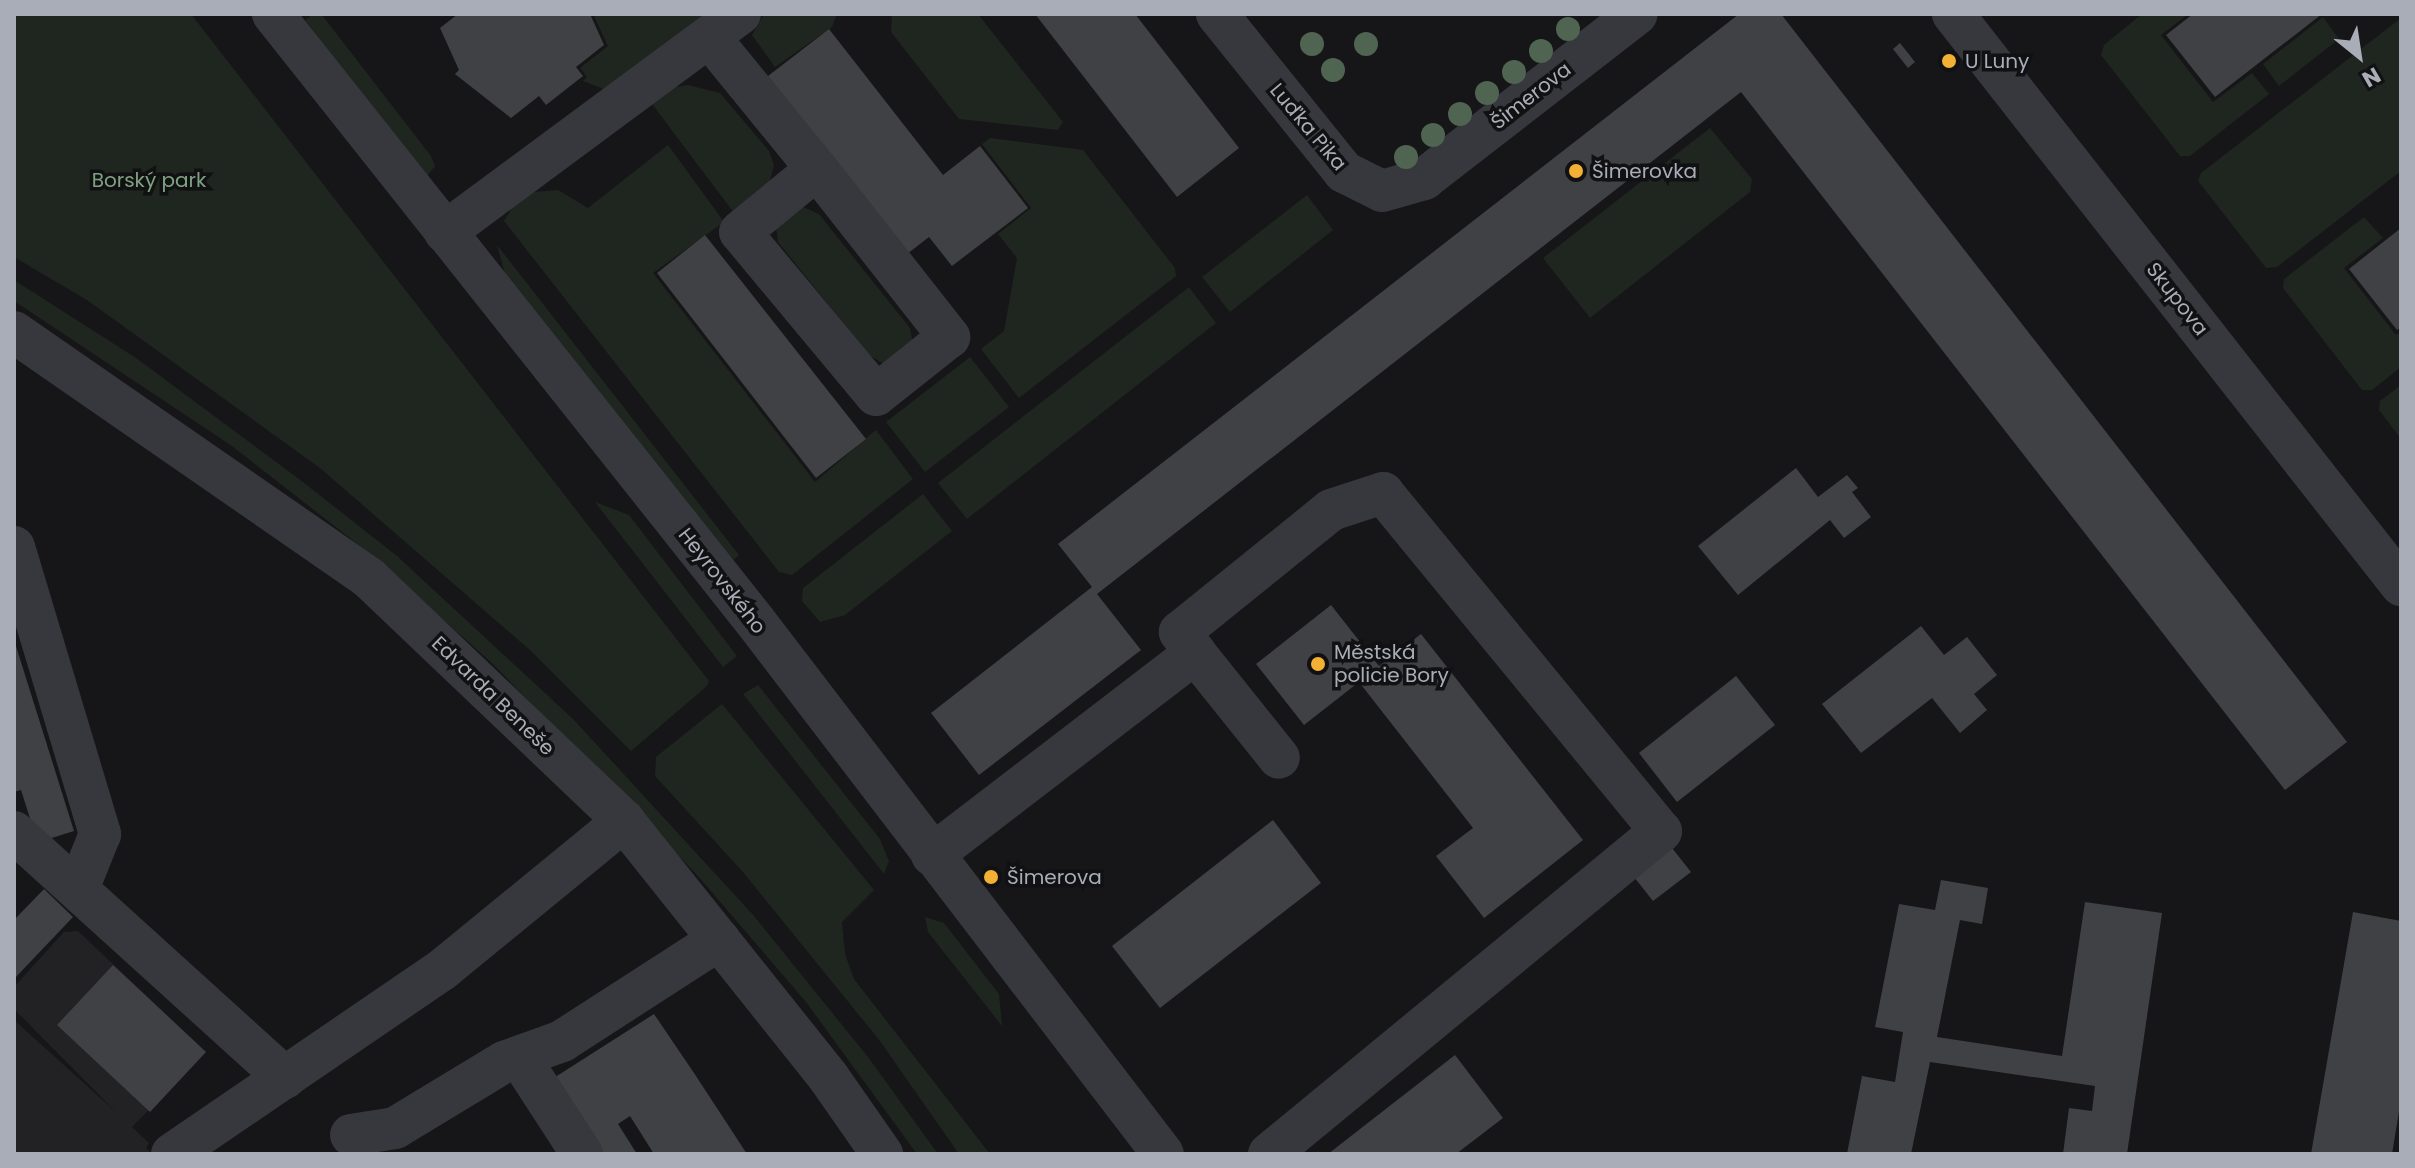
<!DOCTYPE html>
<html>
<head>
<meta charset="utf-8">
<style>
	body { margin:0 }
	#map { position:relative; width:2415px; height:1168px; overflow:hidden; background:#161618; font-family:Poppins,sans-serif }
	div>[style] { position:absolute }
	.built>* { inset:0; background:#222225 }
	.green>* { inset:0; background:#1e261f }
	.building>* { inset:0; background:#404145 }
	.minor>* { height:42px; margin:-21px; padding:0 21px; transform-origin:21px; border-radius:21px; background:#37383d }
	.trees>* { width:24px; height:24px; margin:-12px; border-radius:50%; background:#506452 }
	.dots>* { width:22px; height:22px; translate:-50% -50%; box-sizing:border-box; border:4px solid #111113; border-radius:50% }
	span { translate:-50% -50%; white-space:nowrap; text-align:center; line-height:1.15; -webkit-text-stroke:7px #111113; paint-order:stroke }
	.poi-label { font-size:20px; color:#a8adb8 }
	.left { translate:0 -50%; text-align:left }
	.street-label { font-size:20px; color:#a8adb8 }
	.park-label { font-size:20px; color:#7fa381 }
	.frame { position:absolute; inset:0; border:16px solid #a8adb8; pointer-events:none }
	.north { position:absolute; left:2319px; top:16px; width:80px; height:80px; -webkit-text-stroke:6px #111113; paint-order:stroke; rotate:150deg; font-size:22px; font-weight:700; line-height:32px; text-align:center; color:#a8adb8 }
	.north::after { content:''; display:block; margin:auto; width:28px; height:36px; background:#a8adb8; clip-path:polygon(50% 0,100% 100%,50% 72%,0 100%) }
</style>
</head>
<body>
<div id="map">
	<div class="built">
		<i style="clip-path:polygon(78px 931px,206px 1052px,132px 1127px,149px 1143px,146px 1148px,152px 1154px,14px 1154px,14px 1020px,116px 1112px,14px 1009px,14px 987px,64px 932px)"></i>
	</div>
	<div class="green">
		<i style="clip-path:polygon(14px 14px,191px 14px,709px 681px,707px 686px,631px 751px,530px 650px,320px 468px,87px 300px,14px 257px)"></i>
		<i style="clip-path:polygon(593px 14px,704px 14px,606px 90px,583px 81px,587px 77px,580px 68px,608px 46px)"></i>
		<i style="clip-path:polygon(764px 14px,837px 14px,832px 27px,775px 67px,752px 35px)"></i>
		<i style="clip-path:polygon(892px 14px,978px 14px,1063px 122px,1058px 130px,959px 119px,891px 32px)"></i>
		<i style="clip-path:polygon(2142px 14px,2188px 14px,2161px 35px,2213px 102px,2252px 73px,2269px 94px,2190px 156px,2180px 156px,2101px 55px,2104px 45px)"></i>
		<i style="clip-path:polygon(312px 15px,322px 15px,431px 156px,435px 166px,426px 178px,305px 20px)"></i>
		<i style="clip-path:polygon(2323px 17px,2339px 39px,2279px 86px,2263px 64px)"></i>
		<i style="clip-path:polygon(2401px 18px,2401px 171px,2277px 267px,2266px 268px,2198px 181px,2201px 173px)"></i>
		<i style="clip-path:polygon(688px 85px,720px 93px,769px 151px,774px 165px,770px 181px,734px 213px,649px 100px,669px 88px)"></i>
		<i style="clip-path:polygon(1710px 128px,1752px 179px,1750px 192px,1590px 318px,1543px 258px)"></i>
		<i style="clip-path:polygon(990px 138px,1083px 150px,1175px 268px,1176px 276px,1019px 398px,981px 349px,1004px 331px,1017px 258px,998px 234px,1031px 208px,982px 144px)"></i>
		<i style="clip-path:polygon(668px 145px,724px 222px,653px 273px,815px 482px,876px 430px,913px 479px,792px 575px,779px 572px,504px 221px,515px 203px,533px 192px,558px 190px,588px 208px)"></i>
		<i style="clip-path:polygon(1307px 195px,1333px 230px,1230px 312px,1202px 277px)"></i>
		<i style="clip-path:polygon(803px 207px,819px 214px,910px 328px,913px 345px,884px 364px,869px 355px,778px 242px,776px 226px)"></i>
		<i style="clip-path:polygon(2364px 217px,2383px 238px,2344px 268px,2396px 335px,2401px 332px,2401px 367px,2372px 390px,2362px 390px,2283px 288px,2284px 279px)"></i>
		<i style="clip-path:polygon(497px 245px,739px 555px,728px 565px,507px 281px)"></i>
		<i style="clip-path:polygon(14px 280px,136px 358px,303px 482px,397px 556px,574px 720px,754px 916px,868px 1057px,938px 1154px,917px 1154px,806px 1002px,698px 876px,492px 663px,360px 546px,232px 446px,14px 301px)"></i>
		<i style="clip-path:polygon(1189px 287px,1216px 323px,967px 519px,938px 483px)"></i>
		<i style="clip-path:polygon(970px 357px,1009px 407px,925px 472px,886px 422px)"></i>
		<i style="clip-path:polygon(2401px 385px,2401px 439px,2379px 410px,2380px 401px)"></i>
		<i style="clip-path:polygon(923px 494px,952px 531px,845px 615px,820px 622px,802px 601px,803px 588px)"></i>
		<i style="clip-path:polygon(595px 502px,629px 515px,737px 656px,723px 667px)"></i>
		<i style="clip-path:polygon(758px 685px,880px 839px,889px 861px,884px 874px,743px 694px)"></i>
		<i style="clip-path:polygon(722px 704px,874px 890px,842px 922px,845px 954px,854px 979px,990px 1154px,959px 1154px,880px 1041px,743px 872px,655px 776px,656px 757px)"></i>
		<i style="clip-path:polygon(925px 917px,944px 923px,999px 994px,1002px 1026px,928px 932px)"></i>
	</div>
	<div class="building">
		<i style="clip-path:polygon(458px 14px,590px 14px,604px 45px,576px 67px,583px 76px,546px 105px,539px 96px,511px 118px,455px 74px,459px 70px,440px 28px)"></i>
		<i style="clip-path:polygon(1035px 14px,1135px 14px,1239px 148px,1177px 197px)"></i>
		<i style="clip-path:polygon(1739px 14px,1781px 14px,2347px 742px,2285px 790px,1741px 92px,1097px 594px,1141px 650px,979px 775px,931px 713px,1092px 587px,1058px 544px)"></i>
		<i style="clip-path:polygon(2193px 14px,2322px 14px,2215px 97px,2166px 35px)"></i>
		<i style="clip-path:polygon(829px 29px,943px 175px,980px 146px,1028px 208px,952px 266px,929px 237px,907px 254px,768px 76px)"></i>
		<i style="clip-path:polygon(1900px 43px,1915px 62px,1908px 68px,1893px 49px)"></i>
		<i style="clip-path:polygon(2401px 228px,2401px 327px,2397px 330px,2349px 269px)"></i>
		<i style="clip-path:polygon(705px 235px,866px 439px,816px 478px,657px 273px)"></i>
		<i style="clip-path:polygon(1796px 468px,1818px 497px,1847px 475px,1858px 488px,1852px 492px,1871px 517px,1844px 538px,1830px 520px,1738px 595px,1698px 546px)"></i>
		<i style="clip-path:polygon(1331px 605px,1379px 666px,1421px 634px,1583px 840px,1484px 918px,1436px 856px,1473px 828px,1359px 682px,1304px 725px,1256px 664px)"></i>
		<i style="clip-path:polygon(1921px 626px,1944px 655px,1967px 637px,1997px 675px,1974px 694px,1987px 710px,1960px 733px,1932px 698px,1861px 753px,1822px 704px)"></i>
		<i style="clip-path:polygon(15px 643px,74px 831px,42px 841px,34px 831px,21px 790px,14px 792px)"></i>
		<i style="clip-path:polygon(1736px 676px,1775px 725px,1677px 802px,1639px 753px)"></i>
		<i style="clip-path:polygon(1273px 820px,1321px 883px,1160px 1008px,1112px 946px)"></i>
		<i style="clip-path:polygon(1672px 848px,1691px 872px,1653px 901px,1634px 877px)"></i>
		<i style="clip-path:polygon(1941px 880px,1988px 888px,1982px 924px,1960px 920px,1937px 1037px,2062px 1056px,2085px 902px,2162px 913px,2127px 1154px,2063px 1154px,2069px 1108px,2092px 1111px,2095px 1086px,1930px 1062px,1911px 1154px,1847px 1154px,1862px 1076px,1895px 1082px,1903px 1032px,1875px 1027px,1899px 904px,1935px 910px)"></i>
		<i style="clip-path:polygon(44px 889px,73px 917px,14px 979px,14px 920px)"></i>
		<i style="clip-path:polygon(2353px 912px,2401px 921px,2401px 1099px,2392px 1154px,2311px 1154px)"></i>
		<i style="clip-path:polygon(113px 965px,206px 1052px,150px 1112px,57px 1025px)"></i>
		<i style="clip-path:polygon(654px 1014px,694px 1073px,747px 1154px,654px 1154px,630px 1116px,618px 1124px,637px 1154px,596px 1154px,549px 1081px)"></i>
		<i style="clip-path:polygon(1455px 1055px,1503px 1118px,1456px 1154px,1328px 1154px)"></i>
	</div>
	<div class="minor">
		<i style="left:273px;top:14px;width:775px;rotate:51.55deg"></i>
		<i style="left:755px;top:621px;width:671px;rotate:52.57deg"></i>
		<i style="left:1217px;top:14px;width:203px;rotate:51.2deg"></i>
		<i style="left:1344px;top:172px;width:42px;rotate:26.6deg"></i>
		<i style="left:1382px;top:191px;width:44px;rotate:-15.9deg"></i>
		<i style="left:1424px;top:179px;width:269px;rotate:-37.8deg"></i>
		<i style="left:1953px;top:14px;width:726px;rotate:51.88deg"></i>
		<i style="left:710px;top:38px;width:169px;rotate:50.8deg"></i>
		<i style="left:817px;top:169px;width:214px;rotate:51.8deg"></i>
		<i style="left:949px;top:337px;width:93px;rotate:141.5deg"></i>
		<i style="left:876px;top:395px;width:212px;rotate:-129.8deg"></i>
		<i style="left:740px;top:232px;width:99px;rotate:-39.3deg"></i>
		<i style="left:445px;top:232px;width:367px;rotate:-36.5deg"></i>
		<i style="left:14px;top:332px;width:432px;rotate:34.7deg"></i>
		<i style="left:369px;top:578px;width:352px;rotate:43.6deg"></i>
		<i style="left:624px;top:821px;width:329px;rotate:51.4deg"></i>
		<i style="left:829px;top:1078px;width:93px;rotate:55.1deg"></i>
		<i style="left:14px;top:547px;width:300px;rotate:73.3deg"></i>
		<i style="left:100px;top:834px;width:59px;rotate:111.8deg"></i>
		<i style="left:1195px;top:653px;width:134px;rotate:51.3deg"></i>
		<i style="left:14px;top:832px;width:366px;rotate:42.2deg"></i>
		<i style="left:932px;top:855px;width:332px;rotate:-37.5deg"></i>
		<i style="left:1195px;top:653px;width:26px;rotate:-126deg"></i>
		<i style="left:1180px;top:632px;width:194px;rotate:-38.9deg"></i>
		<i style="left:1331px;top:510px;width:55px;rotate:-18.1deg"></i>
		<i style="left:1383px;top:493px;width:438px;rotate:50.6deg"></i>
		<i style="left:1661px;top:831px;width:508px;rotate:140.51deg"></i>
		<i style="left:519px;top:1057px;width:116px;rotate:57deg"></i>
		<i style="left:351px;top:1135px;width:45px;rotate:-9deg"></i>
		<i style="left:395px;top:1128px;width:127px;rotate:-31.2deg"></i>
		<i style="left:504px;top:1062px;width:62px;rotate:-19.9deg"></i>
		<i style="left:562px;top:1041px;width:187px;rotate:-32.8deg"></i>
		<i style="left:172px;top:1154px;width:328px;rotate:-34.3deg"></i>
		<i style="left:443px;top:969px;width:234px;rotate:-39.3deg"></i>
	</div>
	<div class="trees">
		<i style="left:1568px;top:29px"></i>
		<i style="left:1312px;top:44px"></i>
		<i style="left:1366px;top:44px"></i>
		<i style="left:1541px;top:51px"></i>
		<i style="left:1333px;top:70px"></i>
		<i style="left:1514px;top:72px"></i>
		<i style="left:1487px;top:93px"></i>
		<i style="left:1460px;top:114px"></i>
		<i style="left:1433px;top:135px"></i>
		<i style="left:1406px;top:157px"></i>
	</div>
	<div class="dots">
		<i style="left:1949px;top:61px;background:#f2b134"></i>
		<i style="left:1576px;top:171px;background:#f2b134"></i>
		<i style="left:1318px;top:664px;background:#f2b134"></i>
		<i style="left:991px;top:877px;background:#f2b134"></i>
	</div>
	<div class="poi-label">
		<span class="left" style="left:1965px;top:61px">U Luny</span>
		<span class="left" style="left:1592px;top:171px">Šimerovka</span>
		<span class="left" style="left:1334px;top:664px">Městská<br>policie Bory</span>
		<span class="left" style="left:1007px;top:877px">Šimerova</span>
	</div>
	<div class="street-label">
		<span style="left:1531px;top:96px;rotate:-38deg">Šimerova</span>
		<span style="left:1308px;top:127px;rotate:50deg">Luďka Pika</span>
		<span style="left:2177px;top:299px;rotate:52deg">Skupova</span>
		<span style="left:722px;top:581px;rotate:52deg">Heyrovského</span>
		<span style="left:493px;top:696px;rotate:44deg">Edvarda Beneše</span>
	</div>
	<div class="park-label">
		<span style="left:149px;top:180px">Borský park</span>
	</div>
	<div class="frame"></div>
	<div class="north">N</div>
</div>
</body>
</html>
